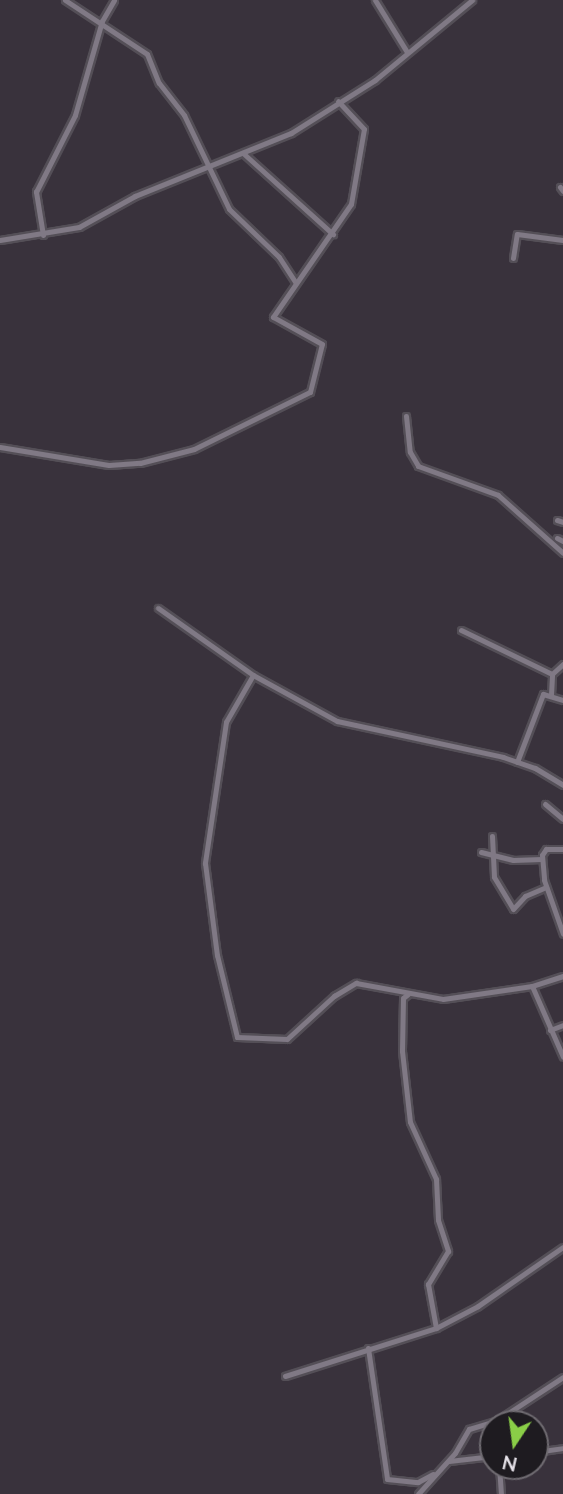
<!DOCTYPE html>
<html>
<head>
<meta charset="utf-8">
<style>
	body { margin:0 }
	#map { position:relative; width:563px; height:1494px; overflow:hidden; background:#39323c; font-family:Lato,sans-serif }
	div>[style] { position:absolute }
	.roads { filter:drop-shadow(2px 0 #544f57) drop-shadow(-2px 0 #544f57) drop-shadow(0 2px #544f57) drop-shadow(0 -2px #544f57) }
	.street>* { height:5px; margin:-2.5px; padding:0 2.5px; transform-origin:2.5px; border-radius:2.5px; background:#807985 }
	span { translate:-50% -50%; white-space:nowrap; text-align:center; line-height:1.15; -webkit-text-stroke:7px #1e1b20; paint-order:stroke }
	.north { position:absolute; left:479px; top:1410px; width:70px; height:70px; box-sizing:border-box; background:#1e1b20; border:2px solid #6f6b71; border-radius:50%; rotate:193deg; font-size:19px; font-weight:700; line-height:28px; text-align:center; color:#e8e4eb }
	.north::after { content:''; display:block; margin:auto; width:24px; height:32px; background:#8ace47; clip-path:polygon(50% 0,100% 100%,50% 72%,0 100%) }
</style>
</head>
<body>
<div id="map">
	<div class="roads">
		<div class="street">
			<i style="left:65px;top:0;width:98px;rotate:33.4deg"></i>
			<i style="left:147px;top:54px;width:31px;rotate:68deg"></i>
			<i style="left:159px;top:83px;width:41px;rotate:52deg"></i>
			<i style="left:184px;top:115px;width:104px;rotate:64.4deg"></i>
			<i style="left:229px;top:209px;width:69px;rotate:43.8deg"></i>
			<i style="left:279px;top:257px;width:30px;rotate:57deg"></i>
			<i style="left:375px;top:0;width:61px;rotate:58.4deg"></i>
			<i style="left:244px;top:154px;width:120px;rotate:42deg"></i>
			<i style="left:560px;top:187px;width:5px;rotate:53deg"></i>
			<i style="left:43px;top:235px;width:44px;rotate:-99.2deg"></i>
			<i style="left:36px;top:192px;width:86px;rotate:-63.1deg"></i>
			<i style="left:75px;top:115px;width:98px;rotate:-74deg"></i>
			<i style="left:102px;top:21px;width:24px;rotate:-60deg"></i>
			<i style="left:0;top:240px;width:80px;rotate:-9.3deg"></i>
			<i style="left:79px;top:227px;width:64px;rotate:-29deg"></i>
			<i style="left:135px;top:196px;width:168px;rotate:-22deg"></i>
			<i style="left:291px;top:133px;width:99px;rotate:-32.2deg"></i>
			<i style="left:375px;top:80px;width:126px;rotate:-39.5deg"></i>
			<i style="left:513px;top:258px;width:24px;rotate:-81deg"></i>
			<i style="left:517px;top:234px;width:46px;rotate:7.4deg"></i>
			<i style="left:406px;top:416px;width:36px;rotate:84deg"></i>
			<i style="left:410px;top:452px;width:16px;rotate:60deg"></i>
			<i style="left:418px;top:466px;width:85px;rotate:19.9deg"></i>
			<i style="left:498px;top:495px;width:87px;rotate:41.7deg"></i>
			<i style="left:0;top:447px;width:110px;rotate:9.4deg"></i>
			<i style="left:109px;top:465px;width:31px;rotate:-4deg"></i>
			<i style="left:140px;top:463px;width:56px;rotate:-14.5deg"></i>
			<i style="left:194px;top:449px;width:129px;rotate:-26.2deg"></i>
			<i style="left:310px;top:392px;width:49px;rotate:-76deg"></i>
			<i style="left:322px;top:344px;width:56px;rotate:-151.1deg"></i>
			<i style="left:273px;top:317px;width:137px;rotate:-55.4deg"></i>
			<i style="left:351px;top:204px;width:76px;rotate:-80.2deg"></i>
			<i style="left:364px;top:129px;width:38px;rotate:-133deg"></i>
			<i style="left:557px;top:520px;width:6px;rotate:18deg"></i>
			<i style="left:557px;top:538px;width:7px;rotate:27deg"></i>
			<i style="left:158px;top:608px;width:116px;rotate:35.2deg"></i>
			<i style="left:253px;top:675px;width:96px;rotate:28.7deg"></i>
			<i style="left:337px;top:721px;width:170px;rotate:12.2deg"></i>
			<i style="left:503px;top:757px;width:34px;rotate:19deg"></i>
			<i style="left:535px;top:768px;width:33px;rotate:31deg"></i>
			<i style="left:461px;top:630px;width:101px;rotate:25.8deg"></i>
			<i style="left:552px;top:674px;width:15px;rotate:-42deg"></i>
			<i style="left:253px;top:675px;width:54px;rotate:119.9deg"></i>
			<i style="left:226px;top:722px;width:143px;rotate:98.5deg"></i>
			<i style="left:205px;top:863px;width:93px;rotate:82.6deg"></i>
			<i style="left:217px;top:955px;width:84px;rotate:76.3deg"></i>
			<i style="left:237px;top:1037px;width:50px;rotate:2.3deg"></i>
			<i style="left:287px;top:1039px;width:64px;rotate:-42.5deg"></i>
			<i style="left:334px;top:996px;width:26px;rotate:-31deg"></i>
			<i style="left:356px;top:983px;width:88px;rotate:10.4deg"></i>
			<i style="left:443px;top:999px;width:90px;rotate:-8.3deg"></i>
			<i style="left:551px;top:695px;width:21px;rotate:-87deg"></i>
			<i style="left:517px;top:762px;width:73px;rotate:-69.1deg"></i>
			<i style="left:543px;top:694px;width:21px;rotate:17deg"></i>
			<i style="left:545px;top:804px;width:23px;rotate:40deg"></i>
			<i style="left:492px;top:836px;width:41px;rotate:87.2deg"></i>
			<i style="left:494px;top:877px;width:37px;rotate:59deg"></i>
			<i style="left:513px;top:909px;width:18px;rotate:-47deg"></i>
			<i style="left:525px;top:896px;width:23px;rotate:-23deg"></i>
			<i style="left:563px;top:849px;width:17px;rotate:180deg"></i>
			<i style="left:546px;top:849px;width:7px;rotate:124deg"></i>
			<i style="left:542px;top:855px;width:25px;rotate:85deg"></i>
			<i style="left:544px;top:880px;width:57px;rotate:70.6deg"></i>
			<i style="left:481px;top:852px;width:33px;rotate:14deg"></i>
			<i style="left:513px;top:860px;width:29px;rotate:-2deg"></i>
			<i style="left:563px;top:976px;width:33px;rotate:162deg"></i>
			<i style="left:532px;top:986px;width:77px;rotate:66.4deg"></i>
			<i style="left:408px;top:994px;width:6px;rotate:141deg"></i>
			<i style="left:403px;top:998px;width:53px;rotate:91.1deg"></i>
			<i style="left:402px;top:1051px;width:71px;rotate:83.6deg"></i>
			<i style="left:410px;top:1122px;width:63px;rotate:65.5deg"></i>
			<i style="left:436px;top:1179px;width:41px;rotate:87.2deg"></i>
			<i style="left:438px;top:1220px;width:33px;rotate:72deg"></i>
			<i style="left:448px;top:1251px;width:39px;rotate:121deg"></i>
			<i style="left:428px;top:1284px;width:45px;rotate:79.7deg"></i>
			<i style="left:550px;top:1030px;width:14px;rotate:-21deg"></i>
			<i style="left:368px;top:1348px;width:132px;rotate:81.7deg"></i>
			<i style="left:387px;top:1479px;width:31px;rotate:6deg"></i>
			<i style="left:418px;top:1482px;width:17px;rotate:-28deg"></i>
			<i style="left:285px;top:1376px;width:158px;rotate:-17.6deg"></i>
			<i style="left:436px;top:1328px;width:47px;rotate:-27.6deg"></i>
			<i style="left:478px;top:1306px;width:103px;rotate:-34.8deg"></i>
			<i style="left:535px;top:1452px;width:28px;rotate:-8deg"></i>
			<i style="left:449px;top:1461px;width:44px;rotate:-6.5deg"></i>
			<i style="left:499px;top:1466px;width:28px;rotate:86deg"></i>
			<i style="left:418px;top:1494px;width:55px;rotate:-47.9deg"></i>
			<i style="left:455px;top:1453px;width:28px;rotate:-60deg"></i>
			<i style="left:469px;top:1429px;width:28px;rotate:-17deg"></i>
			<i style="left:496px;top:1421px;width:80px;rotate:-33.3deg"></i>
		</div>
	</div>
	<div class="north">N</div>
</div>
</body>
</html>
